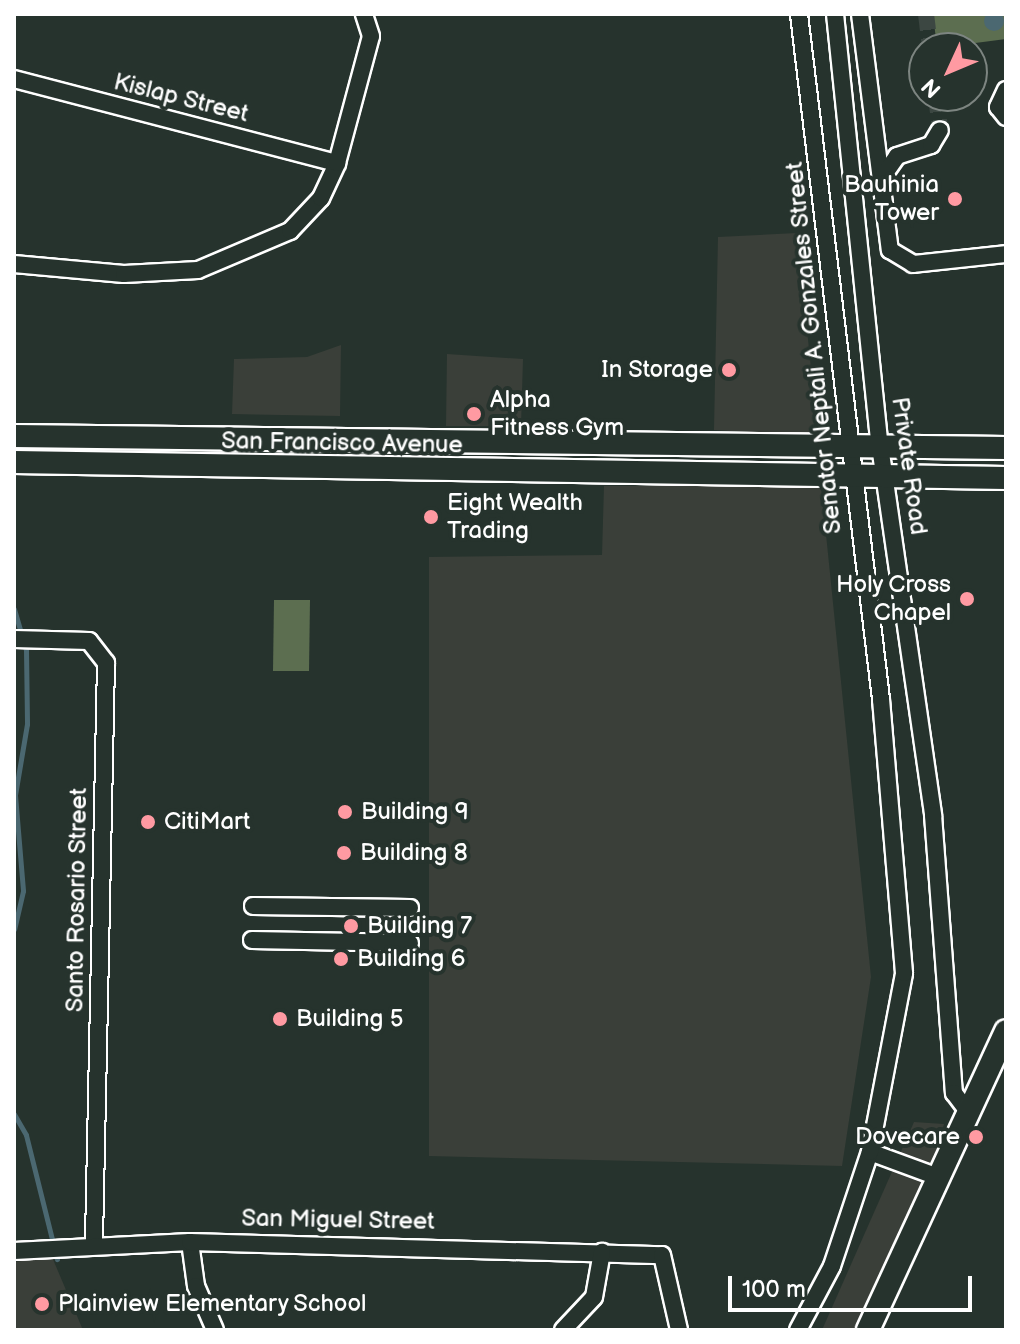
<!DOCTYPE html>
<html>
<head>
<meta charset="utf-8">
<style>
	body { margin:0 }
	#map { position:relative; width:1020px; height:1344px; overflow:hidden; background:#26332d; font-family:"Balsamiq Sans",sans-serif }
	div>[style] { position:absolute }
	.built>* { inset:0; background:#3a3f39 }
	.green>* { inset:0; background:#5c6e50 }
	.water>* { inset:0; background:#4b6871 }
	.round { border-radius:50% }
	.stream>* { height:5px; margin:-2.5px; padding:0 2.5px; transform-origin:2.5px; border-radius:2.5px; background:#4b6871 }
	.street-tunnel>* { height:16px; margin-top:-8px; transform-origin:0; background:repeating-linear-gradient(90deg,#3c4742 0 16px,transparent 0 24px) }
	.roads { filter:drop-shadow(2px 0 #fff) drop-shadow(-2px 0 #fff) drop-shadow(0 2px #fff) drop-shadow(0 -2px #fff) }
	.street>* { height:16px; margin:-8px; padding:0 8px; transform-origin:8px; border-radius:8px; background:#26332d }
	.secondary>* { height:22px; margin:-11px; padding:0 11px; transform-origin:11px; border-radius:11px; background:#26332d }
	.dots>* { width:22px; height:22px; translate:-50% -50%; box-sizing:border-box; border:4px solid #26332d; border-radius:50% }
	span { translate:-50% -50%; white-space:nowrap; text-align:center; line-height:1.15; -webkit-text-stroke:8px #26332d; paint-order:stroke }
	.street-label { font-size:24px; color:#fff }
	.poi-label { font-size:24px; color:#fff }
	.right { translate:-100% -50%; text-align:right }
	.left { translate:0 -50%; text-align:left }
	.frame { position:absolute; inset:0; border:16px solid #fff; pointer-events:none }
	.north { position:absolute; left:908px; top:32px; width:80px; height:80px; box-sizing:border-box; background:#26332d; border:2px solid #7d8581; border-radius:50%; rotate:226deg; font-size:22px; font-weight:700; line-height:32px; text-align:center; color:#fff }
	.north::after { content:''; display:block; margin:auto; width:28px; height:36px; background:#ff9aa2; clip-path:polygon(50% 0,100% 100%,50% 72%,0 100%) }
	.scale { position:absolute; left:728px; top:1276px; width:244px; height:36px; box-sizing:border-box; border:4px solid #fff; border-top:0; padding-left:10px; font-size:24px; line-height:28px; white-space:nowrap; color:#fff; -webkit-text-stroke:6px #26332d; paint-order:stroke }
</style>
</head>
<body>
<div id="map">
	<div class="built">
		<i style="clip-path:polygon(797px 233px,818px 436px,714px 430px,718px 237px)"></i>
		<i style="clip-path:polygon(341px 345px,340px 416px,232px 414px,234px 359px,307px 357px)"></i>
		<i style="clip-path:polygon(447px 354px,523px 359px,521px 426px,446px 426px)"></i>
		<i style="clip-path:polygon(821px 485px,871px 977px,842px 1166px,429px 1156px,429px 557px,602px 555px,604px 486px)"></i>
		<i style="clip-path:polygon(914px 1122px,944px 1124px,938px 1148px,854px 1330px,822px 1330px)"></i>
		<i style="clip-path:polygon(52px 1257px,83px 1330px,14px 1330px,14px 1262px)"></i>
	</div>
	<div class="green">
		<i style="clip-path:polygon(933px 14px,1006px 14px,1006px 39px,937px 48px)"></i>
		<i style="clip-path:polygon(274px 600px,310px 600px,309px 671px,273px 671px)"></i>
	</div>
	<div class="water">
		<i class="round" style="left:984px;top:11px;width:20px;height:20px"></i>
	</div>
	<div class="stream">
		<i style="left:14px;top:609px;width:43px;rotate:73.7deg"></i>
		<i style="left:26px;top:650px;width:74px;rotate:89.2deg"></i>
		<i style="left:27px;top:724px;width:72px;rotate:99.6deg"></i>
		<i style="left:15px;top:795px;width:96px;rotate:85.2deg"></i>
		<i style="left:23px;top:891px;width:39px;rotate:103deg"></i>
		<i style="left:14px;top:1114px;width:24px;rotate:60deg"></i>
		<i style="left:26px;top:1135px;width:128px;rotate:76deg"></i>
	</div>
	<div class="street-tunnel">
		<i style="left:926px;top:14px;width:34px;rotate:83deg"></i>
		<i style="left:936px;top:96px;width:34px;rotate:83deg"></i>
	</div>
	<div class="roads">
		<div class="street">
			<i style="left:835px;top:14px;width:434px;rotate:84.1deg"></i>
			<i style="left:880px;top:446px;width:373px;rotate:81.8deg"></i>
			<i style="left:933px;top:815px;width:279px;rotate:85.7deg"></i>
			<i style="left:954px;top:1093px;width:21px;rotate:53deg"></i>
			<i style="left:860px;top:14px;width:238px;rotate:82.8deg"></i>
			<i style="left:890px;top:250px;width:27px;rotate:31deg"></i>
			<i style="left:913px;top:264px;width:94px;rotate:-6.1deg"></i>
			<i style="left:14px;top:79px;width:334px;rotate:14.6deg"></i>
			<i style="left:1006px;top:90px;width:19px;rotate:115deg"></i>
			<i style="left:998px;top:107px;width:13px;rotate:51deg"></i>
			<i style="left:881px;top:179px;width:28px;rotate:-55deg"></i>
			<i style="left:897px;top:156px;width:36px;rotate:-18deg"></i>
			<i style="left:931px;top:145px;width:17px;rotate:-59deg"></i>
			<i style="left:14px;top:264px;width:110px;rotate:5.2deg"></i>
			<i style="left:124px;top:274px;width:74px;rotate:-3.1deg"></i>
			<i style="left:198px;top:270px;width:100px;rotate:-23deg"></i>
			<i style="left:290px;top:231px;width:45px;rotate:-46.8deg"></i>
			<i style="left:321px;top:198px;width:38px;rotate:-65deg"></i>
			<i style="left:337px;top:163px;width:131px;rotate:-75deg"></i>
			<i style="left:371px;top:36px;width:23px;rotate:-108deg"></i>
			<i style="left:14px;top:639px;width:75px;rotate:1.5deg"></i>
			<i style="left:89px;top:641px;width:28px;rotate:52deg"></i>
			<i style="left:106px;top:663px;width:580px;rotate:91.19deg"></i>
			<i style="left:253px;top:906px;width:157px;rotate:0.7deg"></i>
			<i style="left:252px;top:940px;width:158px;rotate:1.1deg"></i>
			<i style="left:870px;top:1152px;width:72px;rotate:20.2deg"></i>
			<i style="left:190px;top:1242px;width:44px;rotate:82.2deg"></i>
			<i style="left:196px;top:1286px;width:48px;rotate:66.6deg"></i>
			<i style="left:14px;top:1251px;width:176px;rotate:-2.9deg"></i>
			<i style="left:190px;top:1242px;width:472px;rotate:1.6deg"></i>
			<i style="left:662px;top:1255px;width:77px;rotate:77.2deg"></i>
			<i style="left:563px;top:1330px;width:45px;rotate:-46.8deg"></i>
			<i style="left:594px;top:1297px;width:46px;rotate:-79.9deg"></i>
			<i style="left:798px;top:1330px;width:72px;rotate:-62deg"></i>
			<i style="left:832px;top:1266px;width:120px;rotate:-71.6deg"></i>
			<i style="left:870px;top:1152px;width:182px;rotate:-79.2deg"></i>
			<i style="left:904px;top:973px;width:275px;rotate:-94.8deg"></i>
			<i style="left:881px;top:699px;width:690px;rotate:-96.83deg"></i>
		</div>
		<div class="secondary">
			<i style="left:14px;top:436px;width:992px;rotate:0.69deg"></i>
			<i style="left:14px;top:462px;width:992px;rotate:0.92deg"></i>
			<i style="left:868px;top:1330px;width:329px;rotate:-65.2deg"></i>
		</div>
	</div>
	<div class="dots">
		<i style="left:955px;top:199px;background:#ff9aa2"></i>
		<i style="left:729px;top:370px;background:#ff9aa2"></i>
		<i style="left:474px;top:414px;background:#ff9aa2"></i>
		<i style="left:431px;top:517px;background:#ff9aa2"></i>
		<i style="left:967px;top:599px;background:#ff9aa2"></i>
		<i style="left:345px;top:812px;background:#ff9aa2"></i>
		<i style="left:148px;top:822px;background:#ff9aa2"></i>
		<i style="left:344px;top:853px;background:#ff9aa2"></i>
		<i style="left:351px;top:926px;background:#ff9aa2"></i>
		<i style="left:341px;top:959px;background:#ff9aa2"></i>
		<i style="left:280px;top:1019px;background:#ff9aa2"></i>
		<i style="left:976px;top:1137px;background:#ff9aa2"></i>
		<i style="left:42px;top:1304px;background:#ff9aa2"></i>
	</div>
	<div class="street-label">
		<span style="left:181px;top:98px;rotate:14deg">Kislap Street</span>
		<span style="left:814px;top:348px;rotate:-96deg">Senator Neptali A. Gonzales Street</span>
		<span style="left:342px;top:443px;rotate:1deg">San Francisco Avenue</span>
		<span style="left:909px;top:466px;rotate:82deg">Private Road</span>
		<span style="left:77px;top:900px;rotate:-89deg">Santo Rosario Street</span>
		<span style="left:338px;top:1220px;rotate:1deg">San Miguel Street</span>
	</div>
	<div class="poi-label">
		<span class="right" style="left:939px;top:199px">Bauhinia<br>Tower</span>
		<span class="right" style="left:713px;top:370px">In Storage</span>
		<span class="left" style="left:490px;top:414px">Alpha<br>Fitness Gym</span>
		<span class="left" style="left:447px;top:517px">Eight Wealth<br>Trading</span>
		<span class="right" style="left:951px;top:599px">Holy Cross<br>Chapel</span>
		<span class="left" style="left:361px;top:812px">Building 9</span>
		<span class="left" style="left:164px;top:822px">CitiMart</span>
		<span class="left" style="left:360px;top:853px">Building 8</span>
		<span class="left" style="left:367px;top:926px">Building 7</span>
		<span class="left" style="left:357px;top:959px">Building 6</span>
		<span class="left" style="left:296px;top:1019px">Building 5</span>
		<span class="right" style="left:960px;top:1137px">Dovecare</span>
		<span class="left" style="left:58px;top:1304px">Plainview Elementary School</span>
	</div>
	<div class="frame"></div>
	<div class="north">N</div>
	<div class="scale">100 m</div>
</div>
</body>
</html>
